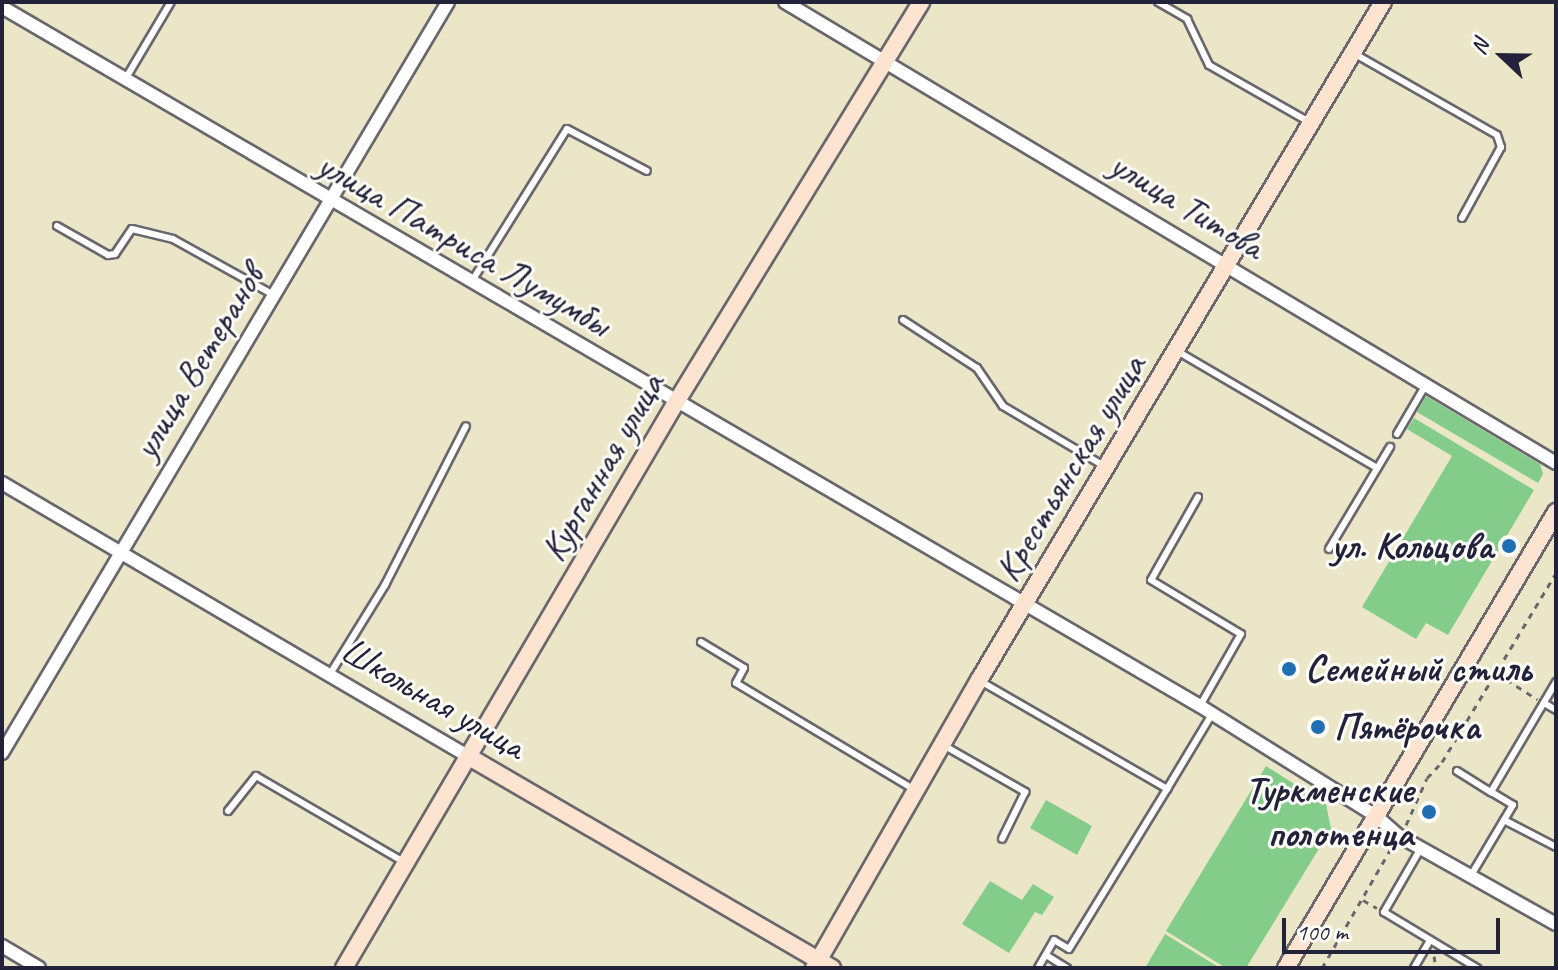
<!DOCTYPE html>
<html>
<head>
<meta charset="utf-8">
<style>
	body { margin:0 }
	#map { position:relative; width:1558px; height:970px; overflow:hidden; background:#ece6c9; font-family:Caveat,sans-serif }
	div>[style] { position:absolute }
	.green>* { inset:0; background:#83cc89 }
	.path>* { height:3px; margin-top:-1.5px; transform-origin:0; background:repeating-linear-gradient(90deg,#69676d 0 6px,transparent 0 12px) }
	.roads { filter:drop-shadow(2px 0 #69676d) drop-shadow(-2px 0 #69676d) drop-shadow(0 2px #69676d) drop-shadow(0 -2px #69676d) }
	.lane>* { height:6px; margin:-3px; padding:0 3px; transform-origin:3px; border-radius:3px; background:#fff }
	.street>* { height:12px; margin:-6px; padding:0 6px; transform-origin:6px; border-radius:6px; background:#fff }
	.secondary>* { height:16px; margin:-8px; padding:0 8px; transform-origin:8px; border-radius:8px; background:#fde4d1 }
	.dots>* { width:22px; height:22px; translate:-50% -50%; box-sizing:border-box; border:4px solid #fdfcf7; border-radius:50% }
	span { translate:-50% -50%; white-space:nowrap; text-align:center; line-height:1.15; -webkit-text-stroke:6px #fdfcf7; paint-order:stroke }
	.street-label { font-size:38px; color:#22223b }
	.poi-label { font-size:38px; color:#22223b; font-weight:700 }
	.right { translate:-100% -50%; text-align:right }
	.left { translate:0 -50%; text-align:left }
	.frame { position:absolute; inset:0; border:4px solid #22223b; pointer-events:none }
	.north { position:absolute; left:1462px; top:16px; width:80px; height:80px; -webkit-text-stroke:6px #fdfcf7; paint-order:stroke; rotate:292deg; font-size:22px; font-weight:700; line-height:32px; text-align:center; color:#22223b }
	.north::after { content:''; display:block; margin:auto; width:28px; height:36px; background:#22223b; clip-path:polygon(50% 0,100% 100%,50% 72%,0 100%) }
	.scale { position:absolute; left:1282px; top:918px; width:218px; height:36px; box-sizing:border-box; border:4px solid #22223b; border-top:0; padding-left:10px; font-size:24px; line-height:28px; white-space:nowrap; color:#22223b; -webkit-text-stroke:6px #fdfcf7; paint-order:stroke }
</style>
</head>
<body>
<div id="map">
	<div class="green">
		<i style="clip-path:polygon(1426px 396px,1540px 464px,1543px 474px,1538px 483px,1417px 412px)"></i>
		<i style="clip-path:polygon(1414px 418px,1534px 490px,1448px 635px,1426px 623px,1416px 639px,1362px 607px,1452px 456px,1407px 429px)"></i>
		<i style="clip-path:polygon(1266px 766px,1326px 804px,1331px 829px,1246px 968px,1226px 968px,1166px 931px)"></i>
		<i style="clip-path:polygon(1046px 800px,1092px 826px,1077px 855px,1030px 828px)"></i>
		<i style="clip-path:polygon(990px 881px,1022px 900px,1033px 884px,1054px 897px,1042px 915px,1035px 912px,1009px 953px,962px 924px)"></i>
		<i style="clip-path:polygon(1165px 934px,1220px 968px,1145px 968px)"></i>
	</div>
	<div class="path">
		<i style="left:1496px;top:673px;width:49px;rotate:32.4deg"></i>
		<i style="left:1406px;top:825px;width:51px;rotate:-65.9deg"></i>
		<i style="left:1427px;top:778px;width:22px;rotate:-47deg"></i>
		<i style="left:1442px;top:762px;width:221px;rotate:-58.9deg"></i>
		<i style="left:1363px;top:900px;width:16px;rotate:30deg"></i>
		<i style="left:1434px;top:956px;width:12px;rotate:81deg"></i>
		<i style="left:1322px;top:968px;width:142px;rotate:-60deg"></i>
	</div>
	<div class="roads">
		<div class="lane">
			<i style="left:1158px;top:2px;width:34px;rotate:30deg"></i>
			<i style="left:1187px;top:19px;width:51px;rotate:64.4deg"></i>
			<i style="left:1209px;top:65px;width:115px;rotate:29.7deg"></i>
			<i style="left:1355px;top:54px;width:163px;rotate:29.7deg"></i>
			<i style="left:1497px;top:135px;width:13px;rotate:72deg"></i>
			<i style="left:1501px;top:147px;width:81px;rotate:118.8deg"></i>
			<i style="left:126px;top:78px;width:88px;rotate:-59.4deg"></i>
			<i style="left:57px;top:226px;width:59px;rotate:29.6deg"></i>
			<i style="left:108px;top:255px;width:7px;rotate:-8deg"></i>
			<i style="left:115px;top:254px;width:30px;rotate:-56deg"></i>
			<i style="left:132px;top:229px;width:42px;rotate:13.7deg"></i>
			<i style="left:173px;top:239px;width:113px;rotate:29.1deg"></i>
			<i style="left:472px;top:281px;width:179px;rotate:-58deg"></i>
			<i style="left:567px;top:129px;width:90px;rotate:27.7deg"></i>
			<i style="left:903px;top:320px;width:88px;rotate:33deg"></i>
			<i style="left:977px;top:368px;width:46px;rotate:55.6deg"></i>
			<i style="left:1003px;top:406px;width:117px;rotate:30.7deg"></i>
			<i style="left:1177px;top:351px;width:232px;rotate:30.3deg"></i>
			<i style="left:1397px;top:434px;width:56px;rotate:-59.7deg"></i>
			<i style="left:1198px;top:497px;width:95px;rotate:119.5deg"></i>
			<i style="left:1151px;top:580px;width:105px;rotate:31deg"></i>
			<i style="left:1241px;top:634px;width:83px;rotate:119.7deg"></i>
			<i style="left:1329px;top:549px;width:119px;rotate:-59.1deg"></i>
			<i style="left:701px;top:642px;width:50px;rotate:31.2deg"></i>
			<i style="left:744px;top:668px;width:17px;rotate:118deg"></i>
			<i style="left:736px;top:683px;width:206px;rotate:30.9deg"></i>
			<i style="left:330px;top:674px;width:105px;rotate:-58.3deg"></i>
			<i style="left:385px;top:585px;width:178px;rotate:-63deg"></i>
			<i style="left:982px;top:682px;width:214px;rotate:30deg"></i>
			<i style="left:1167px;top:789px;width:87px;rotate:-59deg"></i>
			<i style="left:1544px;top:703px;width:14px;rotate:30deg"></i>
			<i style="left:943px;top:745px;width:95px;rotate:29.8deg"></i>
			<i style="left:1025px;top:792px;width:52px;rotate:116.1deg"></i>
			<i style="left:1457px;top:771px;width:40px;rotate:32deg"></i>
			<i style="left:228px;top:811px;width:45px;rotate:-51.3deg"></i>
			<i style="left:256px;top:776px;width:171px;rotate:30.2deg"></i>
			<i style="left:1504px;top:820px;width:59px;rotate:27.4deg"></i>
			<i style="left:1421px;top:848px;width:74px;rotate:120deg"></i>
			<i style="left:1384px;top:912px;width:109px;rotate:31.1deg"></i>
			<i style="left:1470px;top:877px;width:84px;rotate:-59.2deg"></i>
			<i style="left:1513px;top:805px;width:26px;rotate:-149deg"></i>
			<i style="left:1491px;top:792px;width:128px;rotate:-59.4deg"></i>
			<i style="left:1046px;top:955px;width:25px;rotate:32deg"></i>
			<i style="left:1038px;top:968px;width:32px;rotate:-60deg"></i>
			<i style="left:1054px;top:940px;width:17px;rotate:31deg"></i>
			<i style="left:1069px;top:949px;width:188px;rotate:-58.5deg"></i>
			<i style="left:1414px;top:968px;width:32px;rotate:-60deg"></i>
		</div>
		<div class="street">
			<i style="left:785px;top:2px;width:898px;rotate:30.88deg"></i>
			<i style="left:2px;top:7px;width:1387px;rotate:30.26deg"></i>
			<i style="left:1200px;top:706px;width:208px;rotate:32deg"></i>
			<i style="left:1376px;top:816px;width:30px;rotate:41deg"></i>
			<i style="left:1399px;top:836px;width:180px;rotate:29.3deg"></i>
			<i style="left:2px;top:483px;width:544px;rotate:30.39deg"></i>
			<i style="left:2px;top:753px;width:873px;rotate:-59.29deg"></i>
			<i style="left:2px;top:946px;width:43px;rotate:30.7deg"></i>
		</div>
		<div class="secondary">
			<i style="left:471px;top:758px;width:418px;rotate:30.2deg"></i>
			<i style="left:344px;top:968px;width:654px;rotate:-59.59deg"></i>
			<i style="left:675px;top:404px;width:471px;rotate:-58.5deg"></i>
			<i style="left:814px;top:968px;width:332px;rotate:-60.2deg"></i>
			<i style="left:979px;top:680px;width:789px;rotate:-59.21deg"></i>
			<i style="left:1286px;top:968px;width:530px;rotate:-59.37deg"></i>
		</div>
	</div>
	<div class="dots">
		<i style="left:1509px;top:546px;background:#1f6fb2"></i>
		<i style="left:1289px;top:669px;background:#1f6fb2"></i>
		<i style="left:1318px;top:727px;background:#1f6fb2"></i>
		<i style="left:1429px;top:812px;background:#1f6fb2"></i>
	</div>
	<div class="street-label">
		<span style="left:1187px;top:205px;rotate:31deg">улица Титова</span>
		<span style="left:464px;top:244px;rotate:30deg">улица Патриса Лумумбы</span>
		<span style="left:198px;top:362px;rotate:-59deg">улица Ветеранов</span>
		<span style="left:602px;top:467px;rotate:-60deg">Курганная улица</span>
		<span style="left:1070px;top:468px;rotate:-59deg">Крестьянская улица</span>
		<span style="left:433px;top:698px;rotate:30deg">Школьная улица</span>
	</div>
	<div class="poi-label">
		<span class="right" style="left:1493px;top:546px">ул. Кольцова</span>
		<span class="left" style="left:1305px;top:669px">Семейный стиль</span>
		<span class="left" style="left:1334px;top:727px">Пятёрочка</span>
		<span class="right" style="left:1413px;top:812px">Туркменские<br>полотенца</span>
	</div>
	<div class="frame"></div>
	<div class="north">N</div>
	<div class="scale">100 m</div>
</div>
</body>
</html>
